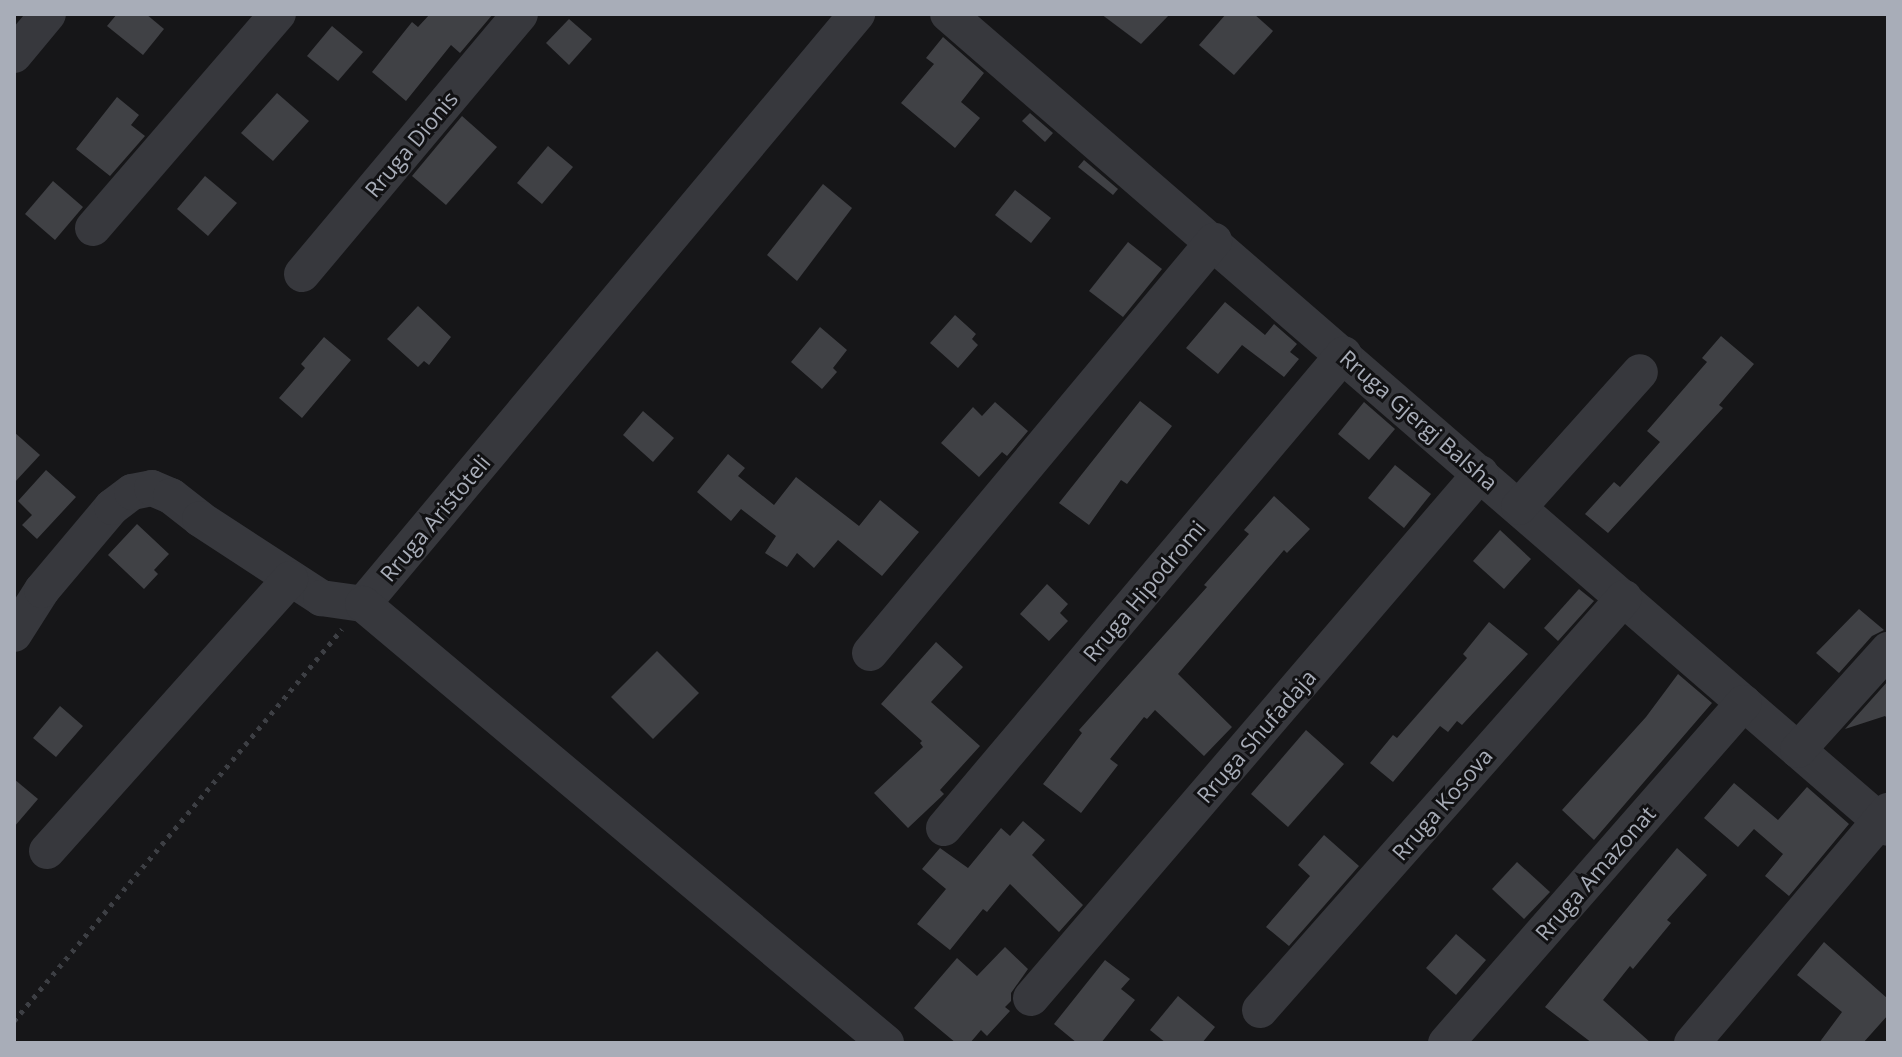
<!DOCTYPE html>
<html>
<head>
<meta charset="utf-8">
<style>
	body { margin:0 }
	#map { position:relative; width:1902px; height:1057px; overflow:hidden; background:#161618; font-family:"Open Sans",sans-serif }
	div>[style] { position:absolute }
	.building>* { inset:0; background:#404145 }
	.path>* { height:5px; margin-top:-2.5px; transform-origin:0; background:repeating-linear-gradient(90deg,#3d3f44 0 4px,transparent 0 10px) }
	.minor>* { height:36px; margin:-18px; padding:0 18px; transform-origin:18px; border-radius:18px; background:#37383d }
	span { translate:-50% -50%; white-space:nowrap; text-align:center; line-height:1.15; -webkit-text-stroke:6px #111113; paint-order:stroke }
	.street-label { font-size:22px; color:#a8adb8 }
	.frame { position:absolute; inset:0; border:16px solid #a8adb8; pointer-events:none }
</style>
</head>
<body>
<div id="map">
	<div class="building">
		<i style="clip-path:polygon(117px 14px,146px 14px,164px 29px,143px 55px,107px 26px)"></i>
		<i style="clip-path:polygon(430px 14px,493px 14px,460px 53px,451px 45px,406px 101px,372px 72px,412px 22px,418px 27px)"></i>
		<i style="clip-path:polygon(1101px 14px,1170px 14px,1141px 44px)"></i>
		<i style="clip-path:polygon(1226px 14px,1254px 14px,1273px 31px,1234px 75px,1199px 45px)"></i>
		<i style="clip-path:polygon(569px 19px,592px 39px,569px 65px,546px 43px)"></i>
		<i style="clip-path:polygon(332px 26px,363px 52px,338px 81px,307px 56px)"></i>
		<i style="clip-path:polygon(943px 37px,984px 73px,961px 102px,980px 118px,955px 148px,901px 103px,934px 64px,926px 58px)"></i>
		<i style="clip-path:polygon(277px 93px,309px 121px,273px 161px,241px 133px)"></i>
		<i style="clip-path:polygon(117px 97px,139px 115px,131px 125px,145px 136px,110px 176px,76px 149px)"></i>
		<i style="clip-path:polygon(1030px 113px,1053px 133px,1045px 142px,1022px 121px)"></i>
		<i style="clip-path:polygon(462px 116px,497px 147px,446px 205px,412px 176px)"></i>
		<i style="clip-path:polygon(548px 146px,573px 167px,542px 204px,517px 183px)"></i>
		<i style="clip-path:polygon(1084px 160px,1118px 189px,1113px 195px,1078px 167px)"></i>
		<i style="clip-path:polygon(205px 176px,237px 203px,208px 236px,177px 209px)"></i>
		<i style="clip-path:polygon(53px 181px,83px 207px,55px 240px,25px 214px)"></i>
		<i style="clip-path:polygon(823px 184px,852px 208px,797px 281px,767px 255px)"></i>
		<i style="clip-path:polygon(1015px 190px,1051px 218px,1031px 243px,995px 215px)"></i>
		<i style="clip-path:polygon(1128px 242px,1162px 269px,1123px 317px,1089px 291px)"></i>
		<i style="clip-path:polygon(1225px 302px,1265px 335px,1274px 324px,1297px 344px,1290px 352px,1299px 359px,1284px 377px,1242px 345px,1218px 374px,1186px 348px)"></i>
		<i style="clip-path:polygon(418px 306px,451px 337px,429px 365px,424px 361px,418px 367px,387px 339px)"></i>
		<i style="clip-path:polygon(955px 315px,976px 334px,972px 339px,978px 345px,958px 368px,930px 343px)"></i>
		<i style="clip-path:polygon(820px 327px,847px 350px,833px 368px,837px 372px,822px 389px,791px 362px)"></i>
		<i style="clip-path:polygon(1721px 336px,1754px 364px,1719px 405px,1723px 408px,1608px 533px,1585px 514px,1614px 482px,1620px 487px,1660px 442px,1647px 431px,1707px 362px,1702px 358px)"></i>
		<i style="clip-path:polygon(324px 337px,351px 360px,302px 418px,279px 398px,305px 368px,301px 364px)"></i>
		<i style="clip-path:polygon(1140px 401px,1172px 426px,1127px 484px,1121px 480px,1089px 525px,1059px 503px)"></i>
		<i style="clip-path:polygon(995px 402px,1028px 431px,1007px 456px,1002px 452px,979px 477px,941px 443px,973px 407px,982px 416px)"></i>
		<i style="clip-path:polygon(1364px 402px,1395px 429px,1369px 460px,1338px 434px)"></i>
		<i style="clip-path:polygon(643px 411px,674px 438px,653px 462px,623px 435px)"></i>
		<i style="clip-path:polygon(14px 432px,40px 455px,14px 483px)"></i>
		<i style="clip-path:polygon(728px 454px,745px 468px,738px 476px,774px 505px,796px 477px,859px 526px,880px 500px,919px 532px,882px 576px,838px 540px,814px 568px,797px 553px,787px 567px,765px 553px,776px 536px,741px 509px,731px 521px,697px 492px)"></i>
		<i style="clip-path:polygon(1395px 465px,1431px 494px,1404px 528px,1368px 498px)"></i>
		<i style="clip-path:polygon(46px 470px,76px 497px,37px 539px,22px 525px,32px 515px,18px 501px)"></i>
		<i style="clip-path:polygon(1274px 496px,1310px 529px,1287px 553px,1284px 550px,1178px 674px,1232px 727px,1204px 756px,1155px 710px,1147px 719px,1144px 717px,1110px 759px,1118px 765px,1081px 813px,1043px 784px,1082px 733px,1079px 730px,1207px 587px,1204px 585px,1249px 534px,1244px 530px)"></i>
		<i style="clip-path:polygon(137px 524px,169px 554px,154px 570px,158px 574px,144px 589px,108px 555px)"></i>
		<i style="clip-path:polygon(1500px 530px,1531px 559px,1504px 589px,1473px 561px)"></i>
		<i style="clip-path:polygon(1047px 584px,1068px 604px,1060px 613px,1068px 621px,1049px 641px,1020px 614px)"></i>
		<i style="clip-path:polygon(1579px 589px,1594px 601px,1558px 641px,1544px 628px)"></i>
		<i style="clip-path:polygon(1859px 609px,1884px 630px,1872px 636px,1839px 673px,1816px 653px)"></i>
		<i style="clip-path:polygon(1489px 622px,1528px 654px,1462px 725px,1457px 721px,1448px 732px,1440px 726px,1393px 782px,1370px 763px,1393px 735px,1397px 738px,1467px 658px,1463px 654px)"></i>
		<i style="clip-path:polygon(936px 642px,963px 667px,931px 702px,980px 746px,940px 790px,944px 794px,908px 828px,874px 793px,923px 747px,920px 743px,922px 741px,881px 704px)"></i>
		<i style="clip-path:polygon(657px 651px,699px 693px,653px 739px,611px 697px)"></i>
		<i style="clip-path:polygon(1678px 674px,1712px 703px,1594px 840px,1562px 810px,1646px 717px)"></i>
		<i style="clip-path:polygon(1888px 681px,1888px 719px,1885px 716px,1845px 729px)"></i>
		<i style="clip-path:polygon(60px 706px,83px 726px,56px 757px,33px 738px)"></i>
		<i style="clip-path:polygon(1306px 730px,1344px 764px,1288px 827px,1251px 794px)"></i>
		<i style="clip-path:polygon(14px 779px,38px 799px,14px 827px)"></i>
		<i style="clip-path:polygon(1734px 783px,1778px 820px,1807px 787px,1849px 824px,1789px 896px,1765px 876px,1783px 854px,1754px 829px,1738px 847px,1704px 818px)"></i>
		<i style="clip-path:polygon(1023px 821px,1045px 840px,1032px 855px,1083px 905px,1059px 932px,1010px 884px,987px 912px,983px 909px,950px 950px,917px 924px,946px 889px,922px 869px,940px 848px,968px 868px,1001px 828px,1010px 836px)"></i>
		<i style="clip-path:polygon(1324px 835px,1359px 866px,1289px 946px,1266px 927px,1310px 876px,1298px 865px)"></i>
		<i style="clip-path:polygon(1677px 848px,1707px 875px,1667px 920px,1671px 923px,1633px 969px,1630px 966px,1603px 1000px,1651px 1043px,1592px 1043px,1545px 1007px)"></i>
		<i style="clip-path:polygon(1517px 862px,1550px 892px,1524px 919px,1492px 889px)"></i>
		<i style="clip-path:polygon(1456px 934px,1486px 960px,1456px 995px,1426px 968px)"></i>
		<i style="clip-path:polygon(1824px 942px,1888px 999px,1888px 1015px,1863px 1043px,1819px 1043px,1842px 1012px,1797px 975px)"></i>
		<i style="clip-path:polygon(1005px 947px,1028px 969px,1011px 993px,1011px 1001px,1005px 1007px,1010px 1011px,987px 1036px,981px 1030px,970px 1043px,956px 1043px,914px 1008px,957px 958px,977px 976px)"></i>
		<i style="clip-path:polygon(1105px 960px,1130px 979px,1121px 989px,1135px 1000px,1101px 1043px,1077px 1043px,1054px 1024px)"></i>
		<i style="clip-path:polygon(1178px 996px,1215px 1027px,1202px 1043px,1166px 1043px,1150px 1030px)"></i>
	</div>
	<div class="path">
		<i style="left:14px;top:1021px;width:511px;rotate:-50.08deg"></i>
	</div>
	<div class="minor">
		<i style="left:948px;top:14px;width:1243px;rotate:40.89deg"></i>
		<i style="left:14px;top:55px;width:53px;rotate:-50.3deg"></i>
		<i style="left:93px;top:228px;width:283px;rotate:-49.2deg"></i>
		<i style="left:302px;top:274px;width:339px;rotate:-50deg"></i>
		<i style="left:1519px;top:507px;width:181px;rotate:-48.1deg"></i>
		<i style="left:363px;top:604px;width:770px;rotate:-50.06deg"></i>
		<i style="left:14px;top:634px;width:52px;rotate:-57.5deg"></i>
		<i style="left:42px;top:590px;width:109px;rotate:-49.9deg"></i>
		<i style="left:112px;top:507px;width:25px;rotate:-37deg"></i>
		<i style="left:132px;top:492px;width:20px;rotate:-11deg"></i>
		<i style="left:152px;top:488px;width:21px;rotate:23deg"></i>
		<i style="left:171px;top:496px;width:37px;rotate:38deg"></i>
		<i style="left:200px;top:519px;width:145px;rotate:33.1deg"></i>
		<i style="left:321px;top:598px;width:42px;rotate:8.1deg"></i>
		<i style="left:363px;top:604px;width:683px;rotate:40.01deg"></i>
		<i style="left:870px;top:653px;width:537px;rotate:-50.14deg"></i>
		<i style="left:1798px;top:750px;width:135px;rotate:-48deg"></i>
		<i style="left:944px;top:828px;width:620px;rotate:-49.84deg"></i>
		<i style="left:47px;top:851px;width:365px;rotate:-48.2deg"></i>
		<i style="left:1031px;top:998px;width:691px;rotate:-49.4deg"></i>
		<i style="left:1260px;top:1010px;width:550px;rotate:-48.54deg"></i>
		<i style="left:1446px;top:1043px;width:452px;rotate:-48.8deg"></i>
		<i style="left:1692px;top:1043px;width:304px;rotate:-49.8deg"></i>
	</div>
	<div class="street-label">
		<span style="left:411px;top:144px;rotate:-50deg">Rruga Dionis</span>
		<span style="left:1419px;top:420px;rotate:41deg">Rruga Gjergj Balsha</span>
		<span style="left:435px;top:518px;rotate:-50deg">Rruga Aristoteli</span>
		<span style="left:1144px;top:591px;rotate:-50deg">Rruga Hipodromi</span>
		<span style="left:1256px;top:736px;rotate:-49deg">Rruga Shufadaja</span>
		<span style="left:1442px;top:804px;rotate:-49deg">Rruga Kosova</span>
		<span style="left:1595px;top:873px;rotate:-49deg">Rruga Amazonat</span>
	</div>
	<div class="frame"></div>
</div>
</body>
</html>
